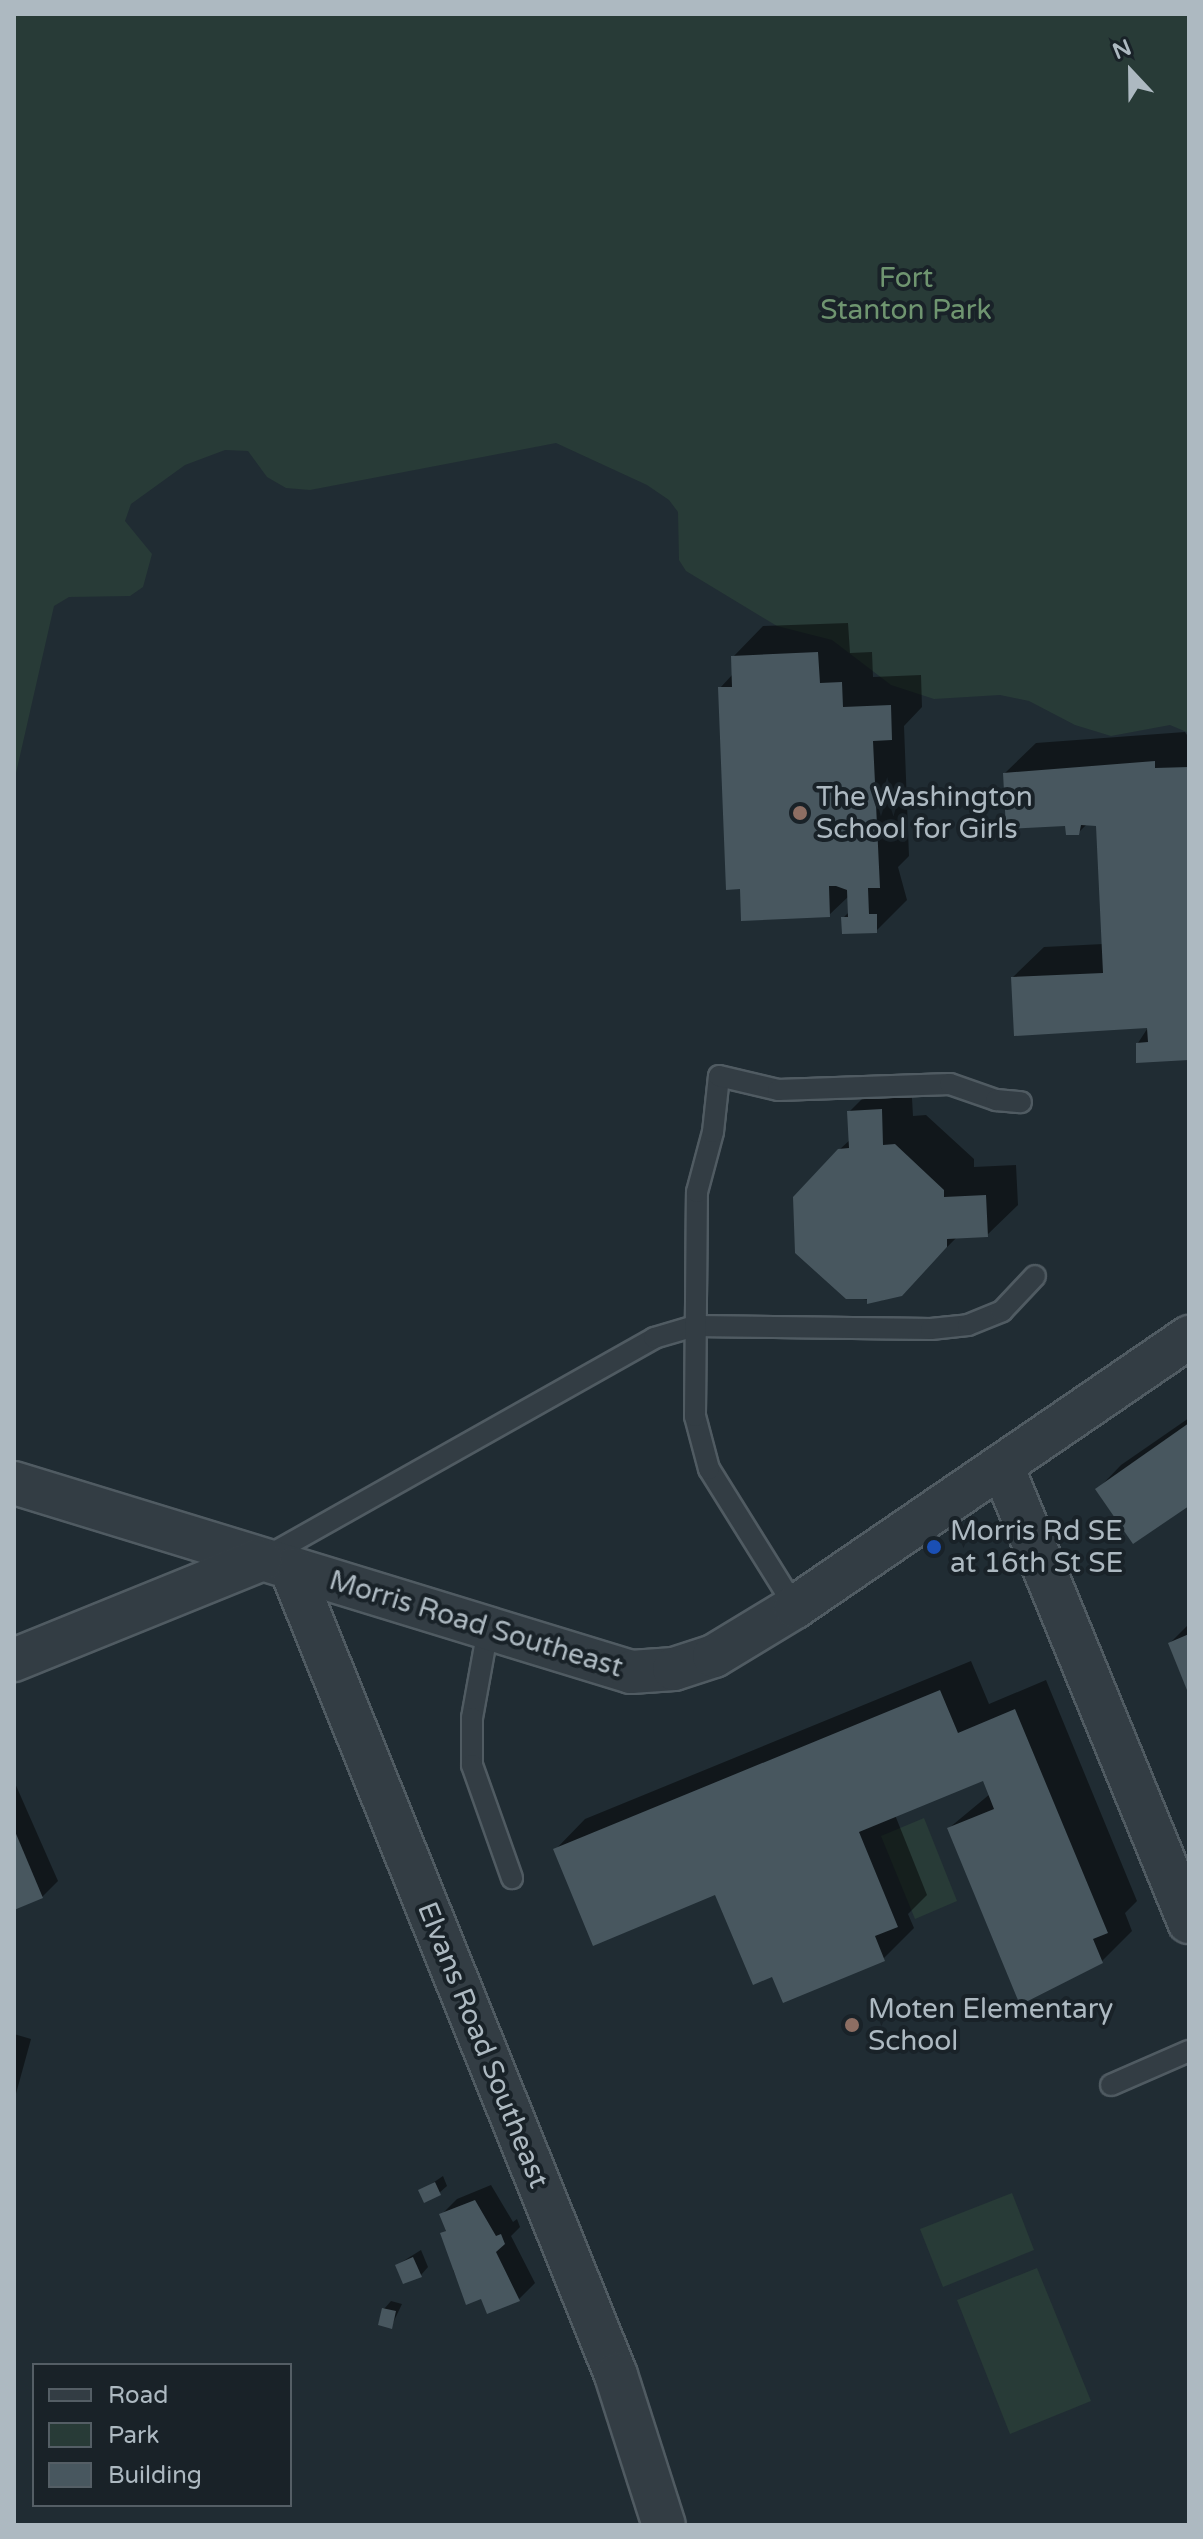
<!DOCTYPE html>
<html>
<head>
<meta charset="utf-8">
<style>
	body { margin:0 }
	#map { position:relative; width:1203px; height:2539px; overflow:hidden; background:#202c33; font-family:"Varela Round",sans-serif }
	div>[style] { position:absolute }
	.green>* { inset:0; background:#283b37 }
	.shadow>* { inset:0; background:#0007 }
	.building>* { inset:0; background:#48575f }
	.roads { filter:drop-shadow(2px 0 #505b62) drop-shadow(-2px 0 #505b62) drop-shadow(0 2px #505b62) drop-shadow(0 -2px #505b62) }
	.service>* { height:20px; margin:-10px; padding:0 10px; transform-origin:10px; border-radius:10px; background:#333d44 }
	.minor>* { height:42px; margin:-21px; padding:0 21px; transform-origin:21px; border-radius:21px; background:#333d44 }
	.dots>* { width:22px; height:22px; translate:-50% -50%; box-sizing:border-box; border:4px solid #192228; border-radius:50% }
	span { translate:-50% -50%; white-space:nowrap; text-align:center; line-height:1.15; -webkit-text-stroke:8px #192228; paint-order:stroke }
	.park-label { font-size:28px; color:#6f9570 }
	.poi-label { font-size:28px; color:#adb9c1 }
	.left { translate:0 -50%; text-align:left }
	.street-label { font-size:28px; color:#adb9c1 }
	.frame { position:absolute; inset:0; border:16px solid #adb9c1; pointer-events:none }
	.legend { position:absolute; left:32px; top:2363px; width:260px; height:144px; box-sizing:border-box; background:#192228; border:2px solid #545e65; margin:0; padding:10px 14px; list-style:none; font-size:24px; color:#adb9c1 }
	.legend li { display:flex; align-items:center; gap:16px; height:40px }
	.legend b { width:40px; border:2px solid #545e65 }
	.north { position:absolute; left:1091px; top:32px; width:80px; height:80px; -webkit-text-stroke:6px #192228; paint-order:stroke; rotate:338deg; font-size:22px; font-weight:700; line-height:32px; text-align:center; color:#adb9c1 }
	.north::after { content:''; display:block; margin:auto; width:28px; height:36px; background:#adb9c1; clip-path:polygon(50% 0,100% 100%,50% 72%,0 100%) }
</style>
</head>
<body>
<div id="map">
	<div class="green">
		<i style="clip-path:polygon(14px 14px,1189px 14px,1189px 733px,1170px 725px,1111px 736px,1075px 725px,1029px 701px,1000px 695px,934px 699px,891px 685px,832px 640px,777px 626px,686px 571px,679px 560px,678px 512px,669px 500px,647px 485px,556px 443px,310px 490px,286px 488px,267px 477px,248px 451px,225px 450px,185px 465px,131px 504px,125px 521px,152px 554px,143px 587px,130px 596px,69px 597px,54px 606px,14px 782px)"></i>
		<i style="clip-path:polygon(924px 1818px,957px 1901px,915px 1919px,881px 1836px)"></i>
		<i style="clip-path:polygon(1012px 2193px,1034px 2250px,943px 2287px,920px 2229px)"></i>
		<i style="clip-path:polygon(1037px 2268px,1091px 2401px,1010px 2434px,957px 2300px)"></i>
	</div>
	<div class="shadow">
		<i style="clip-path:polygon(848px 623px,850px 653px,872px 652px,873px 677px,921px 675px,922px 707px,904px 726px,909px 856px,898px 867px,907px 900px,876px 931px,843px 918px,850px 911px,849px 896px,829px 915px,720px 688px,733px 674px,733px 657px,763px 626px)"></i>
		<i style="clip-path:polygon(1185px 732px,1189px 738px,1189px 1058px,1138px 1043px,1149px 1026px,1013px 977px,1044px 947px,1103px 944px,1098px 824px,1088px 823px,1078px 833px,1005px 773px,1036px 743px)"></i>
		<i style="clip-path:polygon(911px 1080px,913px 1116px,926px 1115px,974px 1159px,974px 1167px,1016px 1165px,1018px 1205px,987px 1235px,957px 1237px,901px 1294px,880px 1301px,846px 1297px,839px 1150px,851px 1139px,849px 1112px,880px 1081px)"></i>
		<i style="clip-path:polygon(1189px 1418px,1189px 1504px,1098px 1489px,1121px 1465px)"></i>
		<i style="clip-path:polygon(1189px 1624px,1189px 1690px,1170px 1643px)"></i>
		<i style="clip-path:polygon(971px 1661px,989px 1704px,1046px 1680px,1137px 1901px,1125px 1913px,1132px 1931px,1102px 1961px,949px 1828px,990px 1794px,984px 1778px,895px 1815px,927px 1895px,908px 1914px,914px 1928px,883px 1959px,773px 1974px,716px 1893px,555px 1850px,585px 1819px)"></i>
		<i style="clip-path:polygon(14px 1781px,58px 1881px,42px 1897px,14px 1908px)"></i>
		<i style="clip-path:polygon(14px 2034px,31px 2039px,14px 2101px)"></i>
		<i style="clip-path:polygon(443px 2176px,447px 2186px,439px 2193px,421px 2191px)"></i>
		<i style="clip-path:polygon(491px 2185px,513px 2222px,517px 2219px,520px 2227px,511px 2236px,535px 2283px,519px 2299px,482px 2296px,467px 2302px,453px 2270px,457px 2266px,443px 2234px,447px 2229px,441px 2215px,457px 2199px)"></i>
		<i style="clip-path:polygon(421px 2250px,428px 2267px,421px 2275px,397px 2265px)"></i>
		<i style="clip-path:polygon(391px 2301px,402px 2304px,391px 2327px,384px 2309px)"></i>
	</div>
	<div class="building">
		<i style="clip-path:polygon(818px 652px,820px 683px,842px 682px,843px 707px,891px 705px,892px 740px,873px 741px,880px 888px,868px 888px,869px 914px,877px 914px,877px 933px,842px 934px,841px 917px,848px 917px,847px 890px,836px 886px,829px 886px,830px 917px,741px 921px,740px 889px,726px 890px,718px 687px,732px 687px,731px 656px)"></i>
		<i style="clip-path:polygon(1155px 761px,1155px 768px,1189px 767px,1189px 1060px,1136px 1063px,1136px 1043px,1148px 1042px,1147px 1028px,1014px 1036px,1011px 977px,1103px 973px,1096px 826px,1081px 825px,1079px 835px,1066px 835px,1065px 826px,1006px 829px,1003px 773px)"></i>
		<i style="clip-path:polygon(882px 1109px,883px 1145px,895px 1144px,944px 1190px,944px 1197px,986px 1195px,988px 1237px,947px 1239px,947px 1247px,902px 1296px,867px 1304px,867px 1299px,846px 1299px,795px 1253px,793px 1197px,838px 1149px,849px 1148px,847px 1111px)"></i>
		<i style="clip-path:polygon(1189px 1423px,1189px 1506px,1133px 1544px,1095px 1489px)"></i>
		<i style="clip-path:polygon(1189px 1634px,1189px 1695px,1168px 1643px)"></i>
		<i style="clip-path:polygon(940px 1690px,958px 1733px,1015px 1709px,1108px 1933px,1093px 1939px,1103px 1963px,1020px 2005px,947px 1828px,994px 1809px,983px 1781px,859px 1832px,898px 1927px,875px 1936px,885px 1961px,783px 2003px,772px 1977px,753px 1985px,715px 1895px,593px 1946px,553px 1849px)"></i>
		<i style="clip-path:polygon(14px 1829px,43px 1898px,14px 1910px)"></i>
		<i style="clip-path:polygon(435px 2182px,441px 2195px,424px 2203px,418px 2190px)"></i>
		<i style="clip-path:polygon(475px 2200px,496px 2236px,501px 2234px,505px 2244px,496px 2252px,520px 2301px,487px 2314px,481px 2299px,466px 2305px,440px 2233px,446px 2231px,439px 2214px)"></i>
		<i style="clip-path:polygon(413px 2257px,422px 2277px,403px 2284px,395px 2265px)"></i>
		<i style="clip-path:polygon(382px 2308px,396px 2311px,392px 2329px,378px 2325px)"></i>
	</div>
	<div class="roads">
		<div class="service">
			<i style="left:264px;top:1558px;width:448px;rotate:-29.4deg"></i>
			<i style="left:654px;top:1338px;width:43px;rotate:-16.3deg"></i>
			<i style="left:695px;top:1326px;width:236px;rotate:0.7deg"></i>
			<i style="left:931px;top:1329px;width:37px;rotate:-6deg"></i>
			<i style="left:968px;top:1325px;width:37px;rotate:-22deg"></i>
			<i style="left:1002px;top:1311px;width:48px;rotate:-46.7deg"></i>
			<i style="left:795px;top:1607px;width:163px;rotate:-121.9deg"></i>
			<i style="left:709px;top:1469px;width:55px;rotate:-104.8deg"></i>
			<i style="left:695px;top:1416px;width:224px;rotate:-89.5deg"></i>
			<i style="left:697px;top:1192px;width:62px;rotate:-75.1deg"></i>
			<i style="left:713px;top:1132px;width:56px;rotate:-83.9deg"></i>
			<i style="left:719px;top:1076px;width:61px;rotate:13.3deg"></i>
			<i style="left:778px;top:1090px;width:172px;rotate:-2deg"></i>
			<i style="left:950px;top:1084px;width:49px;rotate:19.2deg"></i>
			<i style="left:996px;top:1100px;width:25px;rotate:5deg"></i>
			<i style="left:488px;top:1629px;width:90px;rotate:100.2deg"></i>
			<i style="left:472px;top:1718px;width:47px;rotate:90deg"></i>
			<i style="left:472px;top:1765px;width:120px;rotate:70.5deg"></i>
			<i style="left:1111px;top:2085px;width:85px;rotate:-23.6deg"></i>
		</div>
		<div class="minor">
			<i style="left:1002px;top:1466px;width:493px;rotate:67.7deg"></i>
			<i style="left:14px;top:1483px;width:645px;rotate:17.03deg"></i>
			<i style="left:631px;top:1672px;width:43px;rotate:-4deg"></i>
			<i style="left:674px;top:1669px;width:42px;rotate:-18deg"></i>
			<i style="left:714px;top:1656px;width:95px;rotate:-31.2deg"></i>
			<i style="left:795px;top:1607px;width:478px;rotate:-34.4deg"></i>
			<i style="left:291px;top:1569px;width:869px;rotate:68.04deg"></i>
			<i style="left:616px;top:2375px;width:157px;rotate:72.3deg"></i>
			<i style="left:14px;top:1660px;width:266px;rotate:-22.1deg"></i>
		</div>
	</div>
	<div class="dots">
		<i style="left:800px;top:813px;background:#8d6e63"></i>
		<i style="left:934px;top:1547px;background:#1a4fb4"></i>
		<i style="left:852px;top:2025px;background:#8d6e63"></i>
	</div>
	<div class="park-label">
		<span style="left:906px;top:294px">Fort<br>Stanton Park</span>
	</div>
	<div class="poi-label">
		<span class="left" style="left:816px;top:813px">The Washington<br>School for Girls</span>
		<span class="left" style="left:950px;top:1547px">Morris Rd SE<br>at 16th St SE</span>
		<span class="left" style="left:868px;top:2025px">Moten Elementary<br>School</span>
	</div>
	<div class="street-label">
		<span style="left:476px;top:1624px;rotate:17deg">Morris Road Southeast</span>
		<span style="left:483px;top:2045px;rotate:68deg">Elvans Road Southeast</span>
	</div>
	<div class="frame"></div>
	<ul class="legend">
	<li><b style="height:10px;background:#333d44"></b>Road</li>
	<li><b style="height:22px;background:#283b37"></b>Park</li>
	<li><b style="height:22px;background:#48575f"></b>Building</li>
	</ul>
	<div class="north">N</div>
</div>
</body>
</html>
